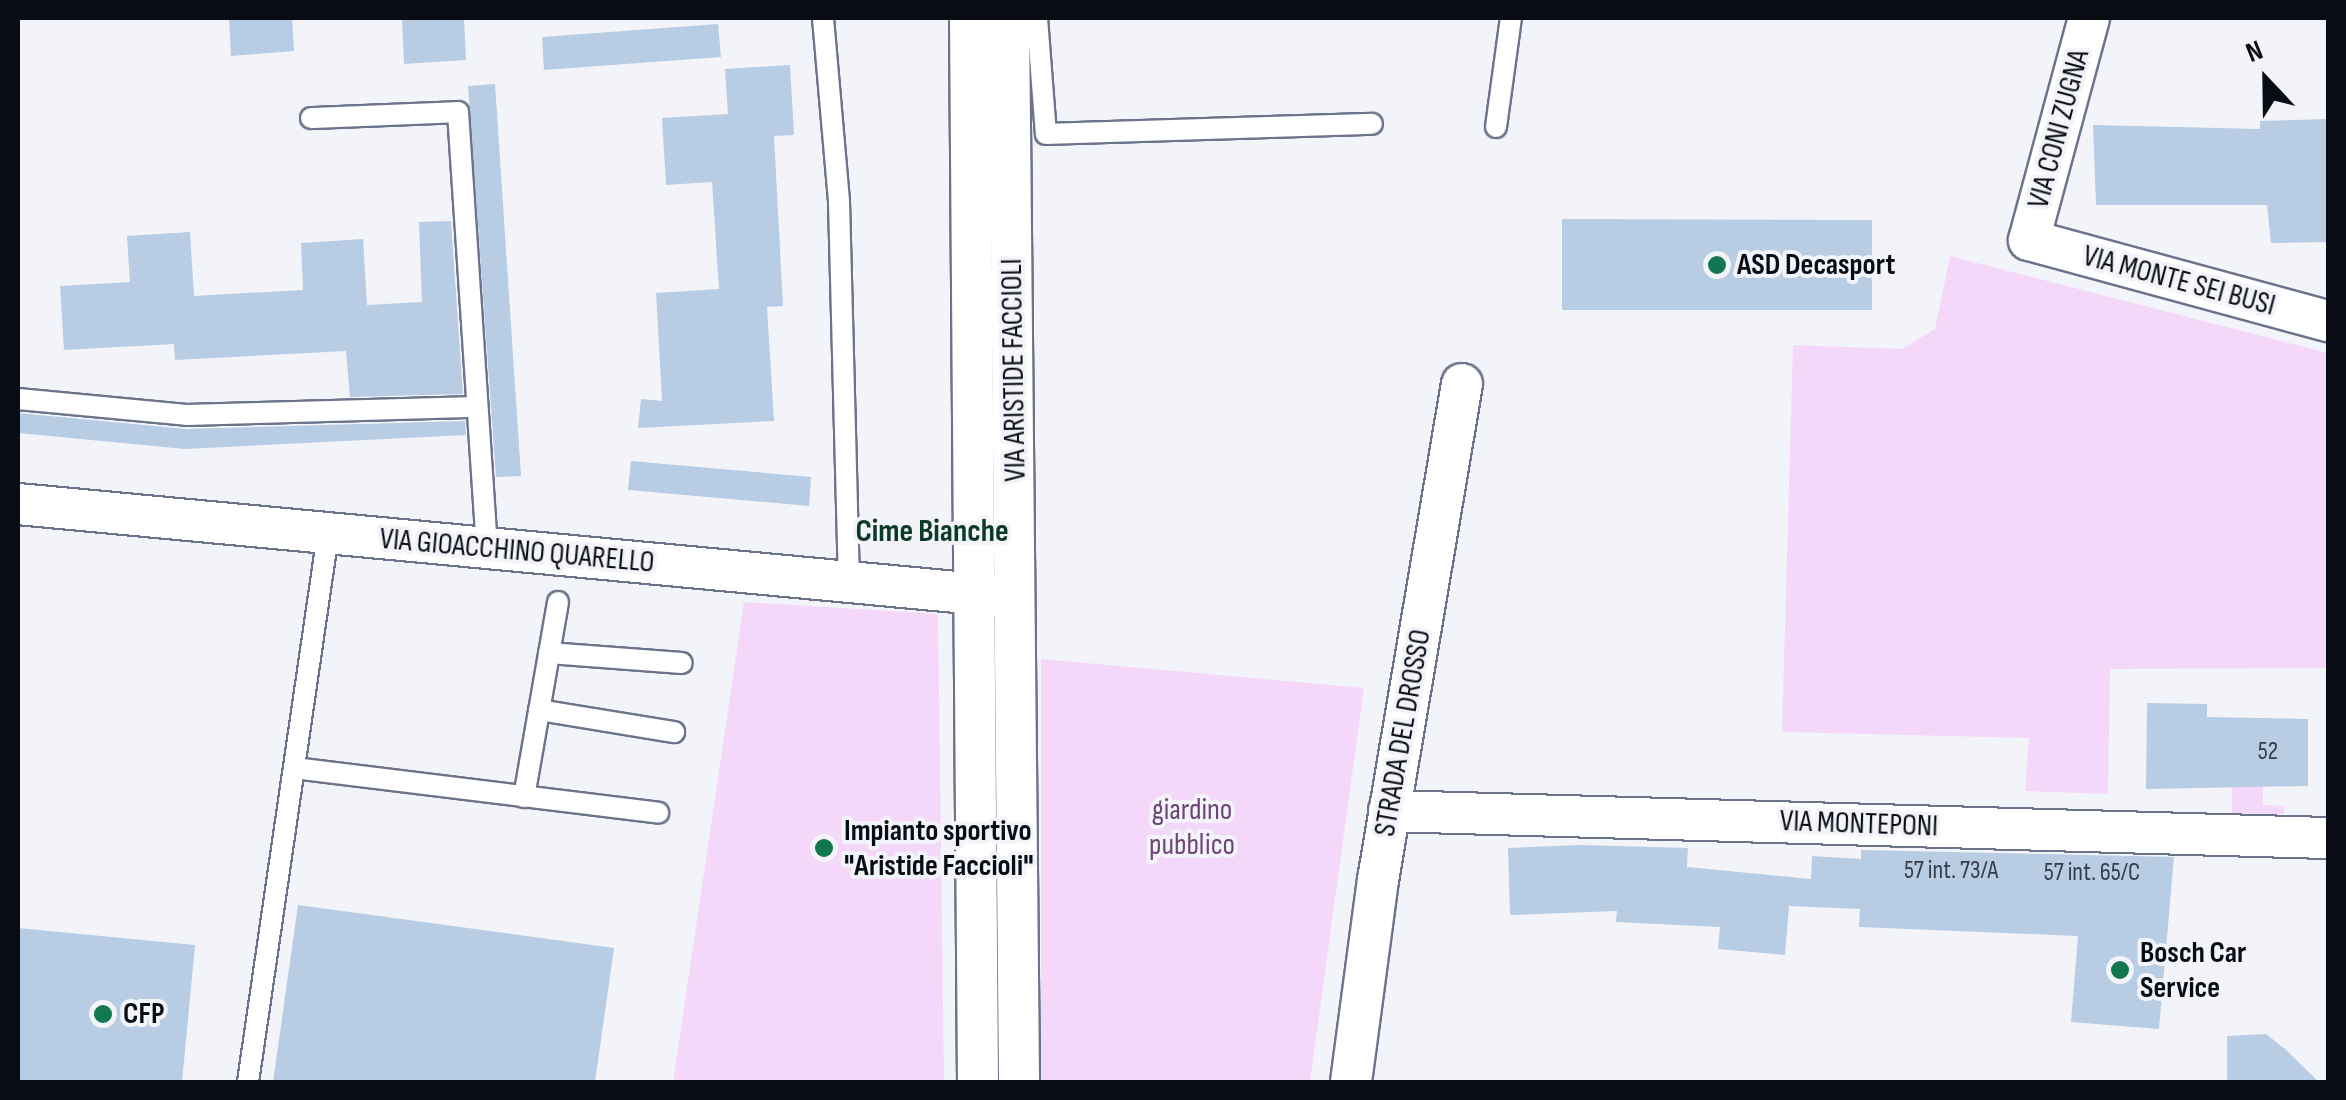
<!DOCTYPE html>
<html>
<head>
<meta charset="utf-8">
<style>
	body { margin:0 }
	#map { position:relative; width:2346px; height:1100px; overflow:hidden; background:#f3f4fa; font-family:"Sofia Sans Condensed",sans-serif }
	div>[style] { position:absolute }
	.green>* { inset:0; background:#f4d8fa }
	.building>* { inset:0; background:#b8cce3 }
	.roads { filter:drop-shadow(2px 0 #6d738b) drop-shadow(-2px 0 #6d738b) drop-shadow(0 2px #6d738b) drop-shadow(0 -2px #6d738b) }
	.service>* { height:20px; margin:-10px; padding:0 10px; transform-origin:10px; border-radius:10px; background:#fff }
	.minor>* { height:40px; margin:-20px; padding:0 20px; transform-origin:20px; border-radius:20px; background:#fff }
	.dots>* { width:28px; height:28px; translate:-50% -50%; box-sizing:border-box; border:5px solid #f3f4fa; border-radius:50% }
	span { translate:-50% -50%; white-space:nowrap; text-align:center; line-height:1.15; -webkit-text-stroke:8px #f3f4fa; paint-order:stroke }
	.number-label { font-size:25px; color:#363c48 }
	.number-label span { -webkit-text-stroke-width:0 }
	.street-label { font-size:30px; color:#0a0c15 }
	.poi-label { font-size:30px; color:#0a0c15; font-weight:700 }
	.left { translate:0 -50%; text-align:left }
	.park-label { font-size:30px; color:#6e4577 }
	.neighbourhood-label { font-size:32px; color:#0d3a26; font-weight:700 }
	.frame { position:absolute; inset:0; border:20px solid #0a0c15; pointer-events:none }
	.north { position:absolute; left:2216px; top:30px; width:100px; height:100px; -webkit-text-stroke:8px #f3f4fa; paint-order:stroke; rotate:338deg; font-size:28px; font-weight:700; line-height:40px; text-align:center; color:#0a0c15 }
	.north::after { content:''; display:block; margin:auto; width:35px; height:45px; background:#0a0c15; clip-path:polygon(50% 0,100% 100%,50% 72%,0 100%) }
</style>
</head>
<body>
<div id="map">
	<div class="green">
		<i style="clip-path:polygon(1950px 256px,2328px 353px,2328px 668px,2110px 669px,2108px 794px,2025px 791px,2029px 738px,1782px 732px,1793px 345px,1902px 349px,1935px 329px)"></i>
		<i style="clip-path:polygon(744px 602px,938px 614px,944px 1082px,673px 1082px)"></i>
		<i style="clip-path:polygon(1041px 659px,1364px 688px,1310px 1082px,1041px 1082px)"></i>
		<i style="clip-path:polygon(2232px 785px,2263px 786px,2263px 805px,2284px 806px,2284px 814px,2232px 813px)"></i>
	</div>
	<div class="building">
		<i style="clip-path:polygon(229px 18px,292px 18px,294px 51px,231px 56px)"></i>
		<i style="clip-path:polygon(402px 18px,464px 18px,466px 60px,404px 64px)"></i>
		<i style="clip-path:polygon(718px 24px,721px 57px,544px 70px,542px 37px)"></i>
		<i style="clip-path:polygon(790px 65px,794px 135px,774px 136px,783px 306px,767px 307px,774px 421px,638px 428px,641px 399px,662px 401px,656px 293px,719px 289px,712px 182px,666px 185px,662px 118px,728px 114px,725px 69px)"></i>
		<i style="clip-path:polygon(495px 84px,521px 476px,496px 477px,468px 86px)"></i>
		<i style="clip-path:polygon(2328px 119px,2328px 242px,2271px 243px,2267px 205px,2096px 205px,2093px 125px,2260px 129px,2260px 121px)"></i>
		<i style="clip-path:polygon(1562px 219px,1872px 220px,1872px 310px,1562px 310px)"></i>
		<i style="clip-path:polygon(451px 221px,463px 394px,350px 397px,346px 351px,175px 360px,174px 344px,64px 350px,60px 286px,130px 282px,127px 236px,190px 232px,194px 296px,303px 290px,301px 243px,363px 239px,367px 305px,422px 302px,419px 222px)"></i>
		<i style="clip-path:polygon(18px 413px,186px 429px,465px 421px,466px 435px,185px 449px,18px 433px)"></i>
		<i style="clip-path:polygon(631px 461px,811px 477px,809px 506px,628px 490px)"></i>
		<i style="clip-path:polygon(2147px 703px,2207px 704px,2207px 717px,2308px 719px,2308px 786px,2146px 789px)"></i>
		<i style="clip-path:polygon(1579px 845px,1688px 848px,1687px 867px,1811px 879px,1812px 856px,1861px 859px,1861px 850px,2174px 857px,2159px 1029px,2071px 1022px,2078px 936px,1859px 927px,1860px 909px,1789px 906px,1785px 955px,1718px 949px,1720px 927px,1616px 922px,1617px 911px,1510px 915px,1508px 848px)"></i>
		<i style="clip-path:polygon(298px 905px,614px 948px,595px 1082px,273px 1082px)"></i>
		<i style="clip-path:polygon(18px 928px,195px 945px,182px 1082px,18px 1082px)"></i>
		<i style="clip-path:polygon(2266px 1034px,2285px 1049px,2319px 1082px,2227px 1082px,2227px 1036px)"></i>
	</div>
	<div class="roads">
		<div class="service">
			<i style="left:823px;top:18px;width:185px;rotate:85deg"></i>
			<i style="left:839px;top:202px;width:381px;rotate:88.5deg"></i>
			<i style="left:1037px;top:18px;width:116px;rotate:85.6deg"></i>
			<i style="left:1046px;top:134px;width:326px;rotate:-1.8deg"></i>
			<i style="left:311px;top:118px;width:147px;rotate:-2.3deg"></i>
			<i style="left:458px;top:112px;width:437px;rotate:86.2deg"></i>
			<i style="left:1496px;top:127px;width:110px;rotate:-82.2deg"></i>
			<i style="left:18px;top:399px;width:169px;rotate:5.4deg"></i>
			<i style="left:186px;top:415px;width:291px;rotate:-1.6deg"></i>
			<i style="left:549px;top:653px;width:133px;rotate:4.3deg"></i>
			<i style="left:539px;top:710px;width:137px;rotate:9.3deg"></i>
			<i style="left:294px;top:768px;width:367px;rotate:7deg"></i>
			<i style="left:524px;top:797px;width:198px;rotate:-80.1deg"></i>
			<i style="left:248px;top:1082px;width:554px;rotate:-81.69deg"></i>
		</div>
		<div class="minor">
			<i style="left:970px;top:18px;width:1064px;rotate:89.57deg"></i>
			<i style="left:1009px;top:18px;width:1064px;rotate:89.46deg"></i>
			<i style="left:2089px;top:18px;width:230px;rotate:105.1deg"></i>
			<i style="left:2029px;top:240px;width:310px;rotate:15.2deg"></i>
			<i style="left:18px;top:504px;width:985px;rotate:5.36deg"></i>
			<i style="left:1389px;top:811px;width:939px;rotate:1.65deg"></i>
			<i style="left:1351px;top:1082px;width:204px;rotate:-82.4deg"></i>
			<i style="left:1378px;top:880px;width:503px;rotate:-80.39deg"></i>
		</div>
	</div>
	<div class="dots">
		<i style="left:1717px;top:265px;background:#107750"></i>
		<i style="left:824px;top:848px;background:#107750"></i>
		<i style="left:2120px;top:970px;background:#107750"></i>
		<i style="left:103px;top:1014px;background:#107750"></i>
	</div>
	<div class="number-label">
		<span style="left:2268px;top:752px">52</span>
		<span style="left:1951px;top:871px">57 int. 73/A</span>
		<span style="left:2092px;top:873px">57 int. 65/C</span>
	</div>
	<div class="street-label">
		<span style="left:2059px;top:129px;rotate:-75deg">VIA CONI ZUGNA</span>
		<span style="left:2179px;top:281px;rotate:15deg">VIA MONTE SEI BUSI</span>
		<span style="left:1014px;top:370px;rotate:-91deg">VIA ARISTIDE FACCIOLI</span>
		<span style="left:517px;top:551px;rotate:5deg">VIA GIOACCHINO QUARELLO</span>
		<span style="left:1403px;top:733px;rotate:-80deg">STRADA DEL DROSSO</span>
		<span style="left:1859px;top:824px;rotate:2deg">VIA MONTEPONI</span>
	</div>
	<div class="poi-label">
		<span class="left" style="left:1737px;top:265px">ASD Decasport</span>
		<span class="left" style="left:844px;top:848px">Impianto sportivo<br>"Aristide Faccioli"</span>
		<span class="left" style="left:2140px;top:970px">Bosch Car<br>Service</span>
		<span class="left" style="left:123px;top:1014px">CFP</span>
	</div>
	<div class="park-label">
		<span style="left:1192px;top:827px">giardino<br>pubblico</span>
	</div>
	<div class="neighbourhood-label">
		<span style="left:932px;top:532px">Cime Bianche</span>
	</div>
	<div class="frame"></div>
	<div class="north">N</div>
</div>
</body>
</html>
